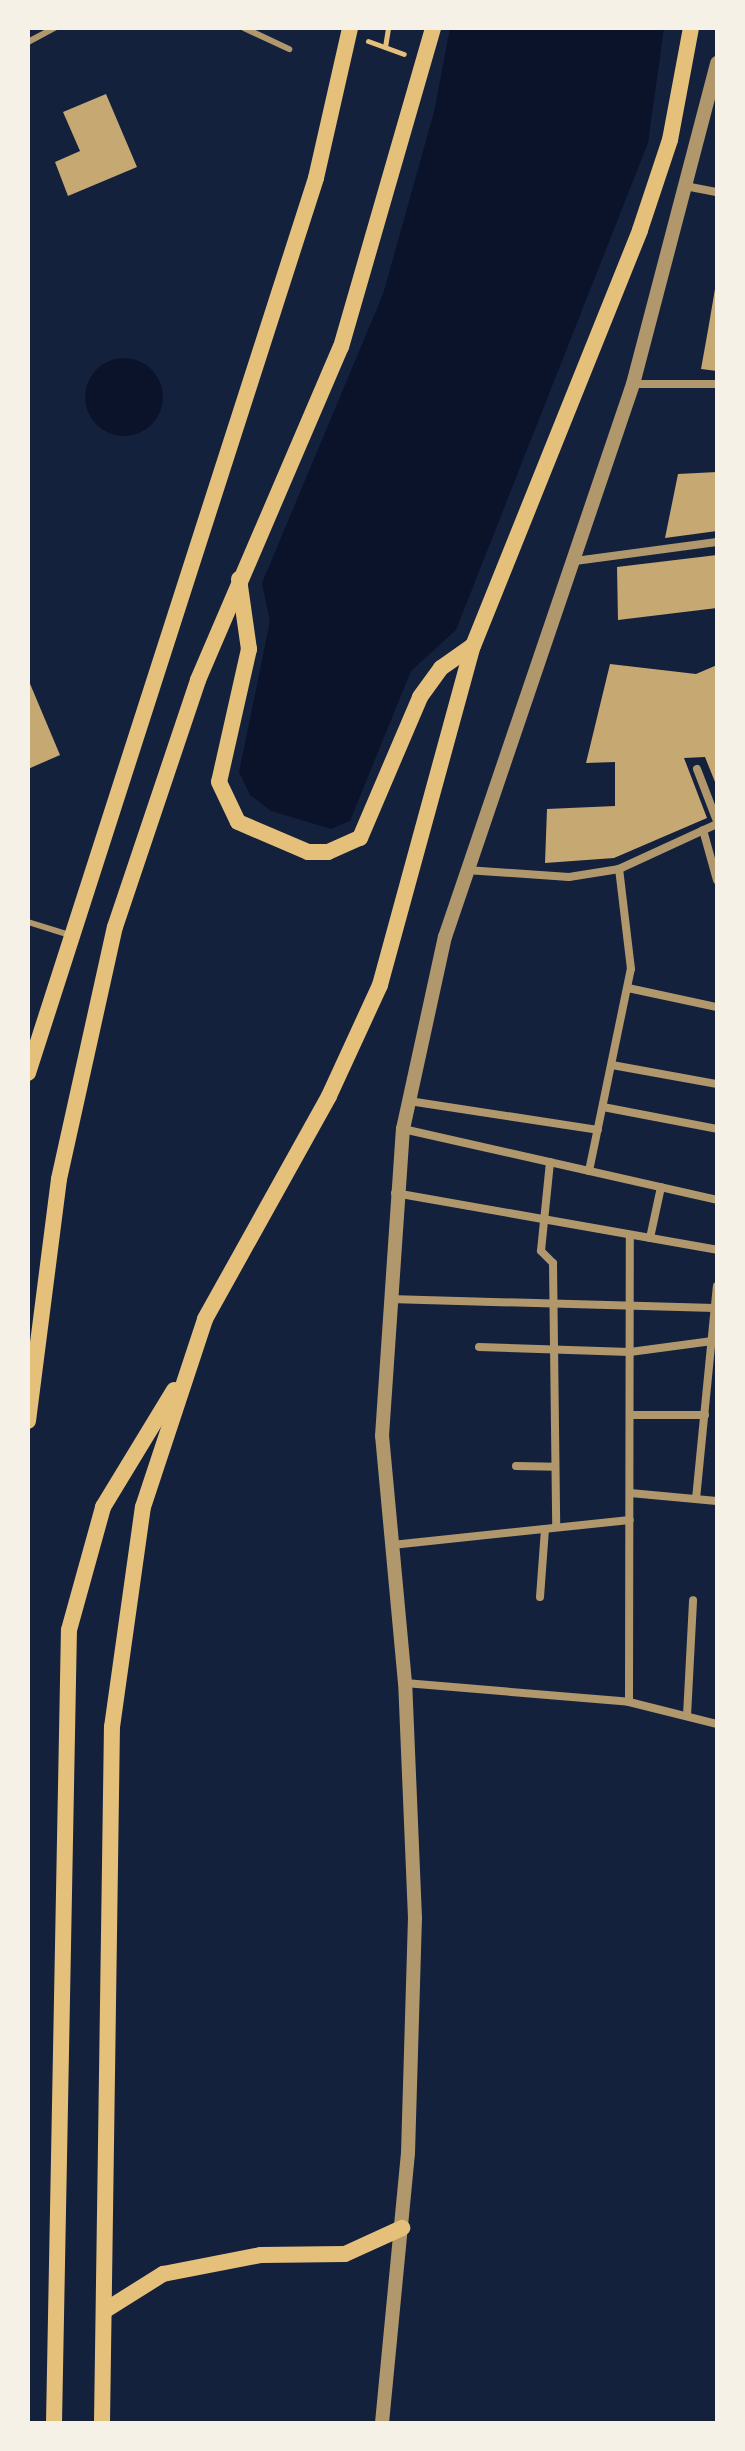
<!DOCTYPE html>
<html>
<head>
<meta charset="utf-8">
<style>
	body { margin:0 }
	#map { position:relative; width:745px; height:2451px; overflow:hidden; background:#14213d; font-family:"Nunito Sans",sans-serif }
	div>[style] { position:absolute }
	.water>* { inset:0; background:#0b132b }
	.round { border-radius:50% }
	.building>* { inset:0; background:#c6a872 }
	.path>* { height:5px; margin:-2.5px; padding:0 2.5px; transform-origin:2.5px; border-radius:2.5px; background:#e5c07b }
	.service>* { height:6px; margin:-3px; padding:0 3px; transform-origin:3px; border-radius:3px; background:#b1986c }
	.minor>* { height:8px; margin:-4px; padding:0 4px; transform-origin:4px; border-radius:4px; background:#b1986c }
	.tertiary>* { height:14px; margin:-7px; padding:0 7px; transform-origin:7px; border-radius:7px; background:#b1986c }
	.secondary>* { height:16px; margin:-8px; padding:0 8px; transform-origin:8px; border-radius:8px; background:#e5c07b }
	span { translate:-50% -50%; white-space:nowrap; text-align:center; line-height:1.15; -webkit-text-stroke:7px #f6f1e7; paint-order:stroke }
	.frame { position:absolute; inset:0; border:30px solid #f6f1e7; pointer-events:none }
</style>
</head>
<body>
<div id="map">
	<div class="water">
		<i style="clip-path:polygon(450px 28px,664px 28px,648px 143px,456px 630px,411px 671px,350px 821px,331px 829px,271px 811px,250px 795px,239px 772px,270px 621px,262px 583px,383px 294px,434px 112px)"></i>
		<i class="round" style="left:85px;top:358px;width:78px;height:78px"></i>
	</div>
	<div class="building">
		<i style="clip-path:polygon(106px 94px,137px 167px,68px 196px,55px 162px,80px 151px,63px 112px)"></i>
		<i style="clip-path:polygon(715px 289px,717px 371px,701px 369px,708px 330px)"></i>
		<i style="clip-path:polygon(717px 472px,717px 531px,665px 538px,678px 474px)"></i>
		<i style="clip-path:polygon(717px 555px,717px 608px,618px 620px,617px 567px)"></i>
		<i style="clip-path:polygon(610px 664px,696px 674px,717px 665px,717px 787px,705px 757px,684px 758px,707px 818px,614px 858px,545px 863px,547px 809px,615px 806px,615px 762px,586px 763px)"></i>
		<i style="clip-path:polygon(28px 679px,60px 755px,28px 769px)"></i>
	</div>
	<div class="path">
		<i style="left:368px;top:41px;width:38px;rotate:20deg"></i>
		<i style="left:385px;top:47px;width:19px;rotate:-81deg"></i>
	</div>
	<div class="service">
		<i style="left:244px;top:28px;width:50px;rotate:25deg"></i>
		<i style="left:28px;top:42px;width:30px;rotate:-28deg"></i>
		<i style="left:28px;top:922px;width:44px;rotate:17.2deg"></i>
	</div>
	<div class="minor">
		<i style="left:685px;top:186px;width:33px;rotate:11deg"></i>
		<i style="left:633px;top:384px;width:84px"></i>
		<i style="left:575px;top:561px;width:143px;rotate:-7.6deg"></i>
		<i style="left:697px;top:769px;width:56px;rotate:69deg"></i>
		<i style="left:703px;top:830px;width:52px;rotate:74.4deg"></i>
		<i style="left:466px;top:870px;width:103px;rotate:3.9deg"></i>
		<i style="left:569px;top:877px;width:51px;rotate:-9.1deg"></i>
		<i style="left:619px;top:869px;width:108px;rotate:-24.7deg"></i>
		<i style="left:628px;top:988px;width:91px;rotate:12.1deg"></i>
		<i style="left:612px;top:1065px;width:107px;rotate:10.3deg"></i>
		<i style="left:409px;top:1101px;width:191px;rotate:8.7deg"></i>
		<i style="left:603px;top:1107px;width:116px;rotate:10.9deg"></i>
		<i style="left:403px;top:1129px;width:322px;rotate:12.7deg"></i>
		<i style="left:550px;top:1162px;width:89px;rotate:95.8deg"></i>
		<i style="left:541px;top:1251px;width:17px;rotate:45deg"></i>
		<i style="left:553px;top:1263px;width:264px;rotate:89.3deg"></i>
		<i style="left:589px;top:1171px;width:206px;rotate:-78.3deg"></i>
		<i style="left:631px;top:969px;width:101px;rotate:-96.8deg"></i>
		<i style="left:395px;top:1193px;width:327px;rotate:10deg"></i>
		<i style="left:650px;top:1238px;width:52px;rotate:-77.8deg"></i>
		<i style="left:389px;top:1299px;width:326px;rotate:1.6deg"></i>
		<i style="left:479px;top:1347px;width:151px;rotate:1.9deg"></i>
		<i style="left:630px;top:1352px;width:83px;rotate:-7.6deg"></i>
		<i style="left:630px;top:1415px;width:75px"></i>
		<i style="left:516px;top:1466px;width:39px;rotate:1deg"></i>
		<i style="left:630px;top:1493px;width:87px;rotate:5.3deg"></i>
		<i style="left:696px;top:1499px;width:214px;rotate:-84.4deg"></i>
		<i style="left:392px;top:1545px;width:239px;rotate:-6deg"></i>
		<i style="left:540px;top:1597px;width:68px;rotate:-85.8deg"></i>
		<i style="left:405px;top:1683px;width:225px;rotate:4.8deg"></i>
		<i style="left:629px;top:1702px;width:91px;rotate:14deg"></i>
		<i style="left:629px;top:1702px;width:467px;rotate:-89.9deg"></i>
		<i style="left:687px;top:1716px;width:116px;rotate:-87deg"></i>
	</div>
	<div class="tertiary">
		<i style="left:382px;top:2423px;width:271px;rotate:-84.5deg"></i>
		<i style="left:408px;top:2153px;width:235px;rotate:-88.3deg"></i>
		<i style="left:415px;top:1918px;width:235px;rotate:-92.4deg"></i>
		<i style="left:405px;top:1683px;width:248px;rotate:-95.3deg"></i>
		<i style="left:382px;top:1436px;width:308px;rotate:-86.1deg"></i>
		<i style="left:403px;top:1129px;width:197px;rotate:-77.7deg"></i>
		<i style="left:445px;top:937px;width:584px;rotate:-71.22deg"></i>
		<i style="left:633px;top:384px;width:332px;rotate:-75.3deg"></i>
	</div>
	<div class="secondary">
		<i style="left:239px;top:579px;width:71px;rotate:81.9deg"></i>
		<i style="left:249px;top:649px;width:136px;rotate:102.7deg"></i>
		<i style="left:219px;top:782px;width:44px;rotate:64.6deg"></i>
		<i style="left:238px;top:822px;width:76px;rotate:23.2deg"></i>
		<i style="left:308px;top:852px;width:20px"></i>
		<i style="left:328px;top:852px;width:35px;rotate:-24deg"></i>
		<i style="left:360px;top:838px;width:153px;rotate:-66.9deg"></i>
		<i style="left:420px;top:697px;width:36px;rotate:-54deg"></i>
		<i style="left:441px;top:668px;width:39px;rotate:-35deg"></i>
		<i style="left:28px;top:1073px;width:940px;rotate:-72.16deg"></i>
		<i style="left:316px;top:178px;width:154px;rotate:-77.2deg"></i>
		<i style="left:28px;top:1421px;width:244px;rotate:-82.7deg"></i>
		<i style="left:59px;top:1179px;width:258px;rotate:-77.5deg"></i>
		<i style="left:115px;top:927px;width:261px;rotate:-71.4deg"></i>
		<i style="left:198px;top:680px;width:362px;rotate:-66.8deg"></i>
		<i style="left:341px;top:347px;width:332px;rotate:-73.9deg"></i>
		<i style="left:104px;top:2311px;width:70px;rotate:-32.1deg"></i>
		<i style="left:163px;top:2274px;width:100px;rotate:-11deg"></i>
		<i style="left:261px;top:2255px;width:84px;rotate:-0.7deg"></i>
		<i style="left:345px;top:2254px;width:63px;rotate:-24.5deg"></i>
		<i style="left:54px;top:2423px;width:793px;rotate:-88.92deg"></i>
		<i style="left:69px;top:1630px;width:128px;rotate:-74.5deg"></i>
		<i style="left:103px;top:1507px;width:137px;rotate:-58.7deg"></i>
		<i style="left:102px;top:2423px;width:696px;rotate:-89.18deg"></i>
		<i style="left:112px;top:1727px;width:222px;rotate:-82deg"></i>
		<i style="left:143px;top:1507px;width:198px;rotate:-71.7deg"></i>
		<i style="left:205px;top:1319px;width:255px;rotate:-60.9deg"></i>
		<i style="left:329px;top:1096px;width:122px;rotate:-65.3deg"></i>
		<i style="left:380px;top:985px;width:352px;rotate:-74.7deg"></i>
		<i style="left:473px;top:646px;width:448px;rotate:-68.1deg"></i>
		<i style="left:640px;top:230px;width:95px;rotate:-71.6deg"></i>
		<i style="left:670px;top:140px;width:114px;rotate:-79.4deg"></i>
	</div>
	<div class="frame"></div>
</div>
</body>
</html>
